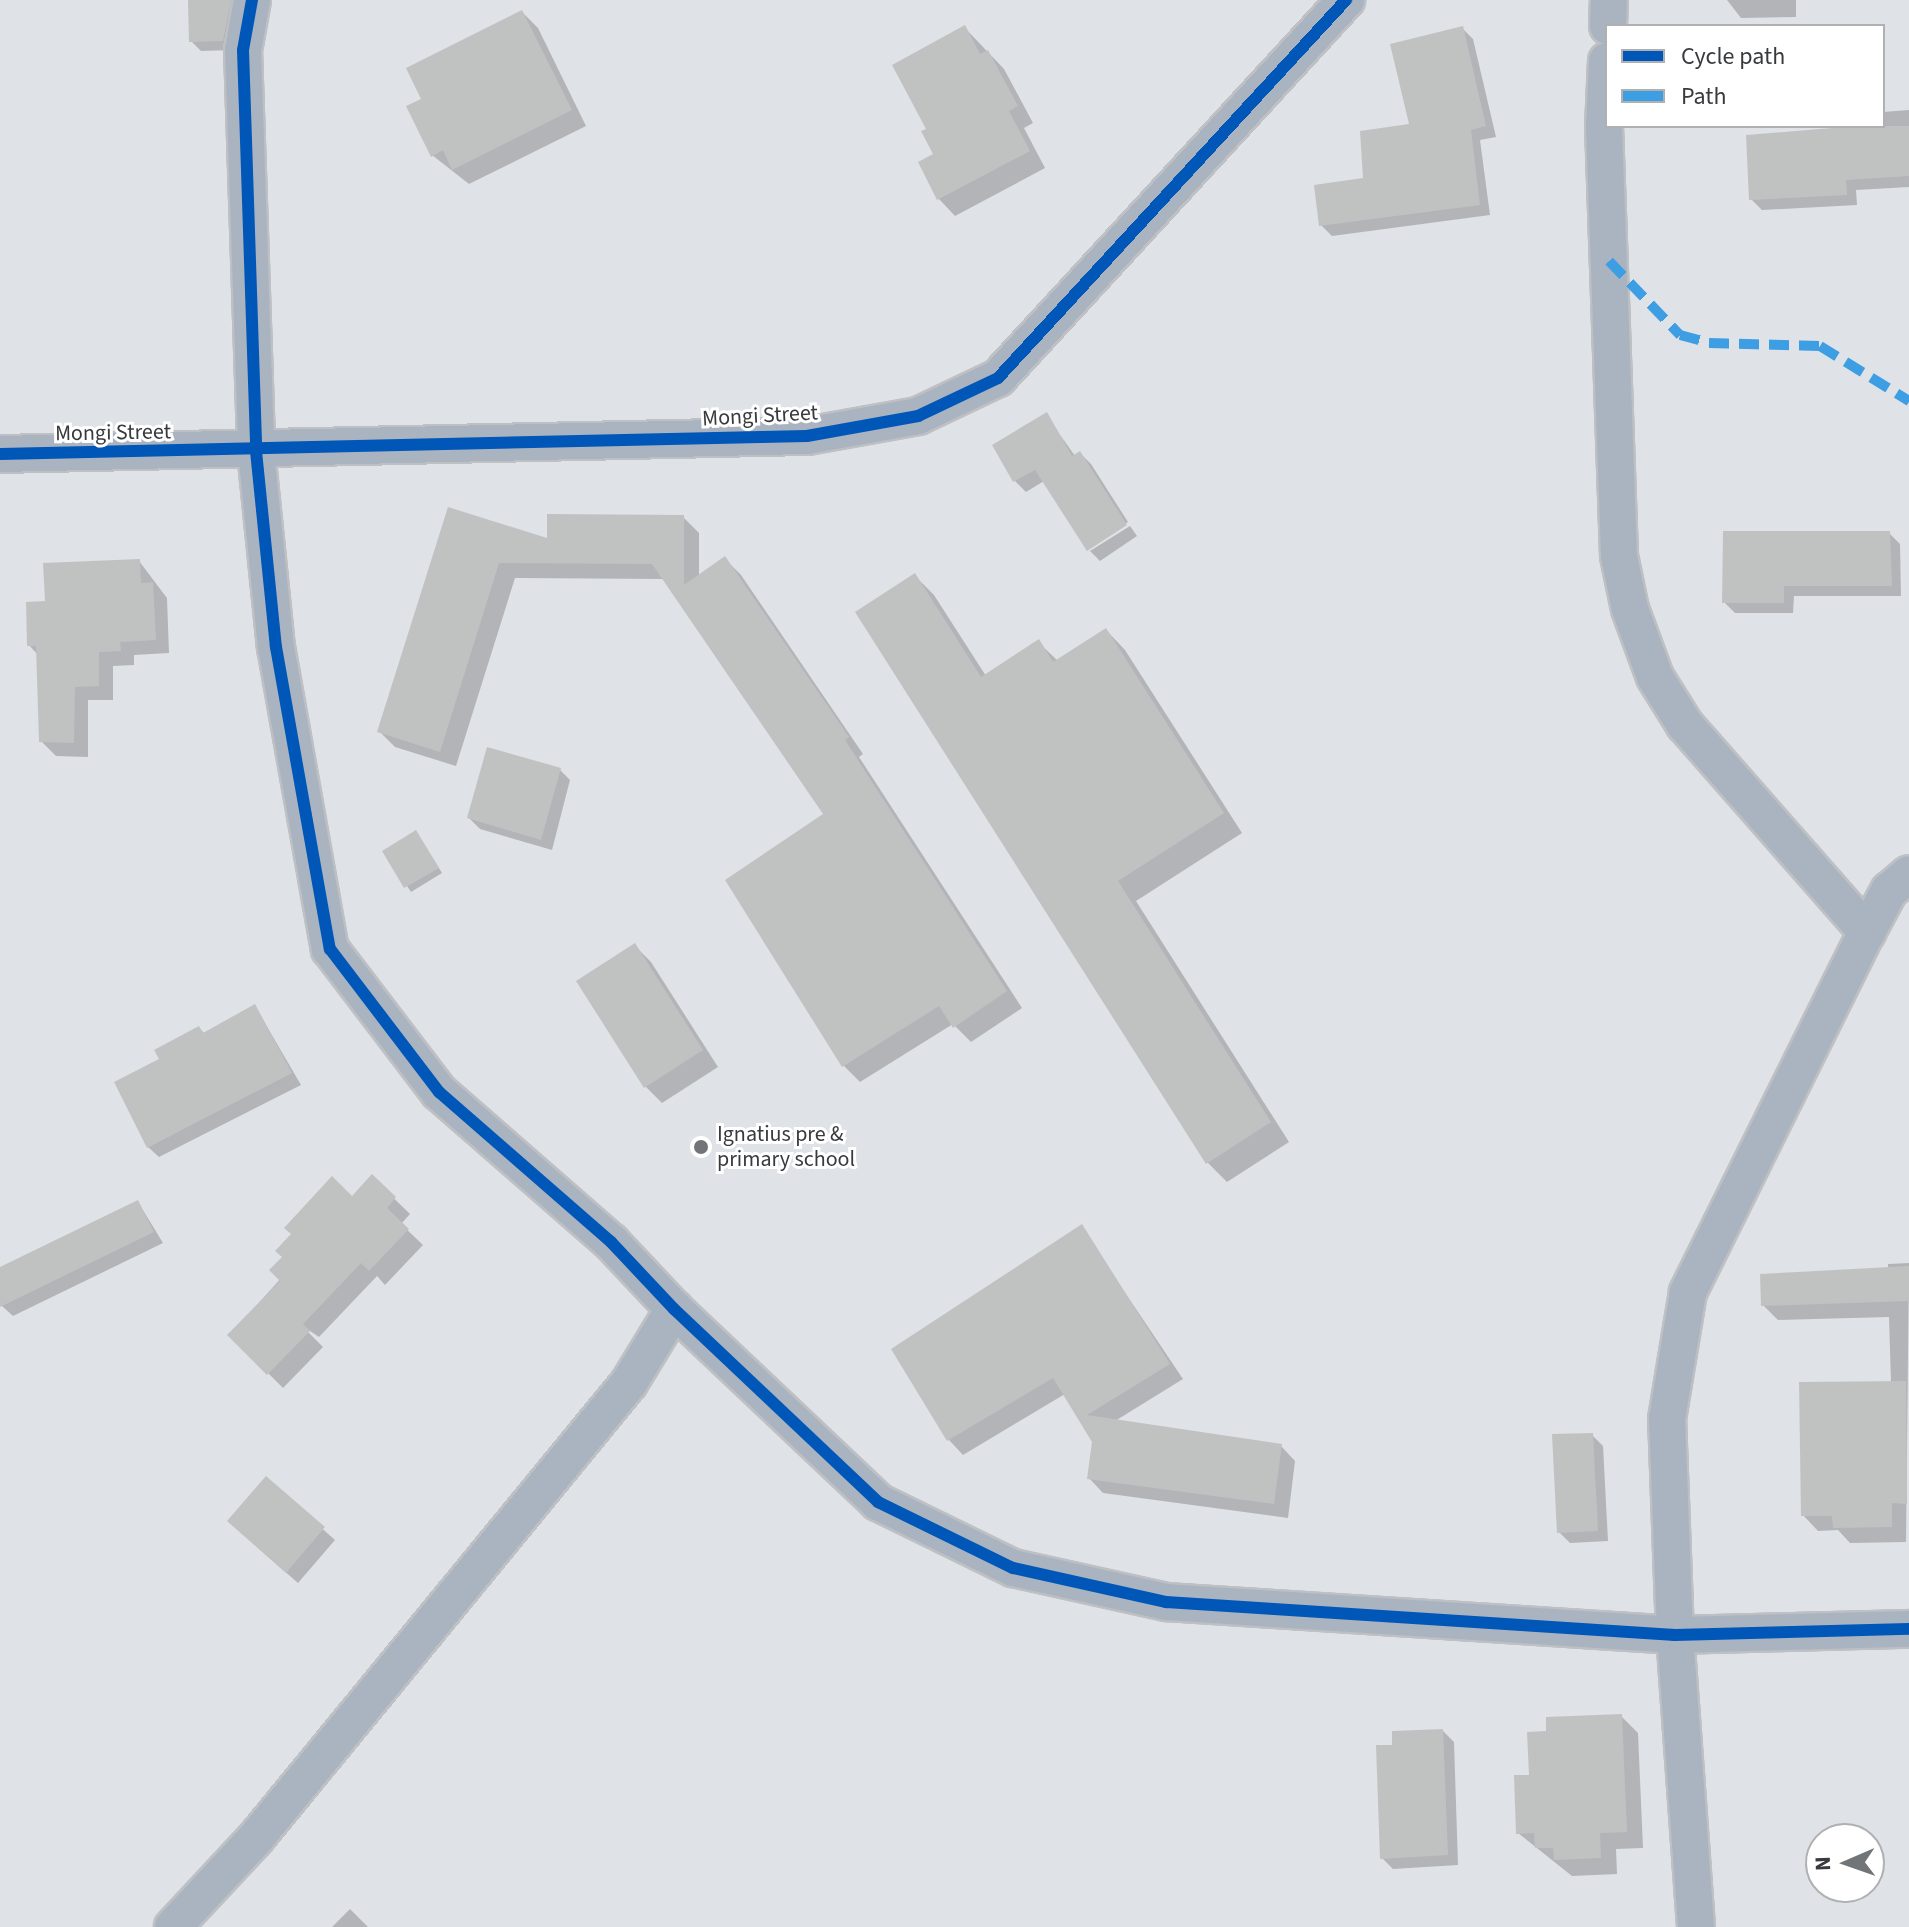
<!DOCTYPE html>
<html>
<head>
<meta charset="utf-8">
<style>
	body { margin:0 }
	#map { position:relative; width:1909px; height:1927px; overflow:hidden; background:#dfe2e6; font-family:"Source Sans 3",sans-serif }
	div>[style] { position:absolute }
	.shadow>* { inset:0; background:#0003 }
	.building>* { inset:0; background:#c0c2c2 }
	.roads { filter:drop-shadow(2px 0 #bec0c3) drop-shadow(-2px 0 #bec0c3) drop-shadow(0 2px #bec0c3) drop-shadow(0 -2px #bec0c3) }
	.street>* { height:36px; margin:-18px; padding:0 18px; transform-origin:18px; border-radius:18px; background:#aab4c1 }
	.quiet>* { height:10px; margin-top:-5px; transform-origin:0; background:repeating-linear-gradient(90deg,#3e9ee3 0 20px,transparent 0 30px) }
	.cycleway>* { height:12px; margin:-6px; padding:0 6px; transform-origin:6px; border-radius:6px; background:#0057b8 }
	.dots>* { width:22px; height:22px; translate:-50% -50%; box-sizing:border-box; border:4px solid #fff; border-radius:50% }
	span { translate:-50% -50%; white-space:nowrap; text-align:center; line-height:1.15; -webkit-text-stroke:6px #fff; paint-order:stroke }
	.street-label { font-size:22px; color:#383a3d }
	.poi-label { font-size:22px; color:#383a3d }
	.left { translate:0 -50%; text-align:left }
	.legend { position:absolute; left:1605px; top:24px; width:280px; height:104px; box-sizing:border-box; background:#fff; border:2px solid #afb0b1; margin:0; padding:10px 14px; list-style:none; font-size:24px; color:#383a3d }
	.legend li { display:flex; align-items:center; gap:16px; height:40px }
	.legend b { width:40px; border:2px solid #afb0b1 }
	.north { position:absolute; left:1805px; top:1823px; width:80px; height:80px; box-sizing:border-box; background:#fff; border:2px solid #afb0b1; border-radius:50%; rotate:268deg; font-size:22px; font-weight:700; line-height:32px; text-align:center; color:#383a3d }
	.north::after { content:''; display:block; margin:auto; width:28px; height:36px; background:#727578; clip-path:polygon(50% 0,100% 100%,50% 72%,0 100%) }
</style>
</head>
<body>
<div id="map">
	<div class="shadow">
		<i style="clip-path:polygon(190px 0,243px 0,233px 50px,201px 51px,191px 41px)"></i>
		<i style="clip-path:polygon(1727px 0,1796px 0,1796px 17px,1741px 18px)"></i>
		<i style="clip-path:polygon(522px 12px,538px 28px,586px 126px,469px 184px,432px 155px,423px 100px)"></i>
		<i style="clip-path:polygon(964px 27px,1004px 69px,1033px 123px,1024px 128px,1045px 168px,955px 216px,939px 199px,920px 163px,935px 155px,928px 130px)"></i>
		<i style="clip-path:polygon(1463px 29px,1473px 39px,1496px 137px,1480px 140px,1490px 215px,1332px 236px,1321px 225px,1411px 125px)"></i>
		<i style="clip-path:polygon(1909px 110px,1909px 187px,1856px 190px,1857px 205px,1762px 210px,1751px 199px,1858px 126px,1883px 126px,1883px 112px)"></i>
		<i style="clip-path:polygon(1046px 415px,1075px 456px,1080px 453px,1091px 464px,1128px 522px,1088px 548px,1044px 481px,1026px 492px,1015px 481px)"></i>
		<i style="clip-path:polygon(449px 509px,549px 541px,683px 517px,699px 533px,699px 577px,725px 559px,741px 575px,863px 754px,859px 757px,1022px 1008px,971px 1042px,953px 1024px,860px 1082px,844px 1066px,728px 880px,825px 814px,665px 579px,515px 578px,456px 766px,395px 747px,379px 731px)"></i>
		<i style="clip-path:polygon(1130px 526px,1137px 536px,1100px 561px,1090px 551px)"></i>
		<i style="clip-path:polygon(1889px 533px,1900px 544px,1901px 596px,1794px 596px,1793px 613px,1735px 613px,1724px 602px)"></i>
		<i style="clip-path:polygon(139px 561px,167px 598px,169px 653px,134px 655px,134px 665px,113px 666px,113px 700px,88px 700px,88px 757px,56px 756px,41px 741px,38px 655px,29px 645px,47px 603px)"></i>
		<i style="clip-path:polygon(915px 576px,934px 595px,986px 676px,1038px 642px,1058px 661px,1106px 630px,1125px 650px,1242px 833px,1136px 901px,1289px 1142px,1227px 1182px,1208px 1163px)"></i>
		<i style="clip-path:polygon(560px 770px,570px 780px,552px 850px,480px 829px,469px 818px)"></i>
		<i style="clip-path:polygon(420px 838px,442px 873px,411px 892px,385px 852px)"></i>
		<i style="clip-path:polygon(635px 946px,651px 962px,718px 1067px,662px 1103px,646px 1087px)"></i>
		<i style="clip-path:polygon(255px 1006px,301px 1085px,159px 1157px,148px 1147px,162px 1060px,199px 1028px,205px 1034px)"></i>
		<i style="clip-path:polygon(372px 1177px,410px 1214px,401px 1224px,423px 1245px,385px 1285px,377px 1276px,319px 1337px,301px 1325px,323px 1347px,283px 1388px,230px 1335px)"></i>
		<i style="clip-path:polygon(138px 1202px,163px 1243px,13px 1316px,2px 1306px,0 1269px)"></i>
		<i style="clip-path:polygon(1081px 1227px,1183px 1379px,1115px 1421px,1281px 1446px,1295px 1461px,1288px 1518px,1103px 1493px,1089px 1478px,1095px 1442px,1065px 1394px,963px 1455px,949px 1440px,893px 1350px)"></i>
		<i style="clip-path:polygon(1909px 1263px,1906px 1542px,1850px 1543px,1838px 1530px,1818px 1531px,1803px 1515px,1891px 1383px,1889px 1317px,1778px 1320px,1763px 1305px,1888px 1270px,1888px 1264px)"></i>
		<i style="clip-path:polygon(1592px 1435px,1603px 1446px,1608px 1541px,1570px 1543px,1559px 1532px)"></i>
		<i style="clip-path:polygon(266px 1479px,335px 1540px,298px 1583px,240px 1532px)"></i>
		<i style="clip-path:polygon(1621px 1716px,1638px 1733px,1643px 1848px,1616px 1849px,1617px 1874px,1572px 1876px,1518px 1833px,1531px 1777px,1548px 1733px)"></i>
		<i style="clip-path:polygon(1443px 1731px,1454px 1742px,1458px 1865px,1393px 1869px,1382px 1858px,1394px 1747px)"></i>
		<i style="clip-path:polygon(350px 1909px,368px 1927px,332px 1927px)"></i>
	</div>
	<div class="building">
		<i style="clip-path:polygon(188px 0,231px 0,223px 41px,189px 42px)"></i>
		<i style="clip-path:polygon(522px 10px,572px 110px,452px 170px,443px 150px,431px 157px,406px 106px,421px 99px,406px 68px)"></i>
		<i style="clip-path:polygon(965px 25px,980px 54px,988px 50px,1018px 106px,1009px 111px,1030px 151px,937px 200px,918px 162px,933px 154px,921px 131px,926px 129px,892px 65px)"></i>
		<i style="clip-path:polygon(1463px 26px,1486px 126px,1471px 130px,1480px 205px,1319px 226px,1314px 185px,1363px 178px,1360px 131px,1409px 124px,1390px 44px)"></i>
		<i style="clip-path:polygon(1856px 126px,1909px 126px,1909px 176px,1846px 180px,1847px 195px,1749px 200px,1746px 135px)"></i>
		<i style="clip-path:polygon(1047px 412px,1072px 456px,1080px 451px,1127px 525px,1087px 551px,1035px 470px,1013px 482px,992px 445px)"></i>
		<i style="clip-path:polygon(448px 507px,547px 538px,547px 514px,684px 515px,684px 585px,725px 556px,849px 737px,845px 740px,1007px 991px,953px 1028px,939px 1006px,842px 1067px,725px 880px,823px 814px,652px 564px,499px 563px,440px 752px,377px 732px)"></i>
		<i style="clip-path:polygon(1723px 531px,1890px 531px,1892px 586px,1784px 586px,1784px 603px,1722px 603px)"></i>
		<i style="clip-path:polygon(140px 559px,141px 583px,153px 582px,156px 640px,120px 642px,121px 651px,99px 652px,99px 686px,75px 687px,74px 743px,39px 742px,36px 646px,27px 646px,26px 602px,45px 601px,43px 563px)"></i>
		<i style="clip-path:polygon(915px 573px,981px 677px,1039px 639px,1053px 662px,1106px 628px,1224px 813px,1118px 881px,1271px 1122px,1206px 1164px,855px 612px)"></i>
		<i style="clip-path:polygon(487px 747px,561px 768px,541px 840px,467px 818px)"></i>
		<i style="clip-path:polygon(416px 830px,439px 868px,404px 888px,382px 851px)"></i>
		<i style="clip-path:polygon(635px 943px,703px 1050px,644px 1088px,576px 981px)"></i>
		<i style="clip-path:polygon(255px 1004px,292px 1073px,147px 1148px,114px 1082px,159px 1059px,154px 1050px,199px 1026px,203px 1033px)"></i>
		<i style="clip-path:polygon(372px 1174px,396px 1197px,387px 1208px,409px 1229px,369px 1271px,361px 1263px,303px 1324px,310px 1331px,267px 1375px,227px 1335px,280px 1281px,269px 1270px,282px 1257px,275px 1251px,291px 1234px,284px 1228px,332px 1176px,352px 1196px)"></i>
		<i style="clip-path:polygon(138px 1200px,154px 1232px,0 1307px,0 1267px)"></i>
		<i style="clip-path:polygon(1082px 1224px,1170px 1364px,1087px 1415px,1282px 1444px,1274px 1504px,1087px 1479px,1092px 1442px,1053px 1378px,947px 1441px,891px 1349px)"></i>
		<i style="clip-path:polygon(1909px 1266px,1909px 1301px,1761px 1306px,1760px 1274px)"></i>
		<i style="clip-path:polygon(1906px 1381px,1907px 1504px,1892px 1503px,1892px 1527px,1833px 1528px,1832px 1516px,1801px 1516px,1799px 1382px)"></i>
		<i style="clip-path:polygon(1593px 1433px,1598px 1531px,1557px 1533px,1552px 1434px)"></i>
		<i style="clip-path:polygon(266px 1476px,325px 1527px,286px 1573px,227px 1521px)"></i>
		<i style="clip-path:polygon(1622px 1714px,1627px 1832px,1600px 1833px,1601px 1858px,1554px 1860px,1553px 1848px,1535px 1848px,1534px 1833px,1516px 1834px,1514px 1775px,1529px 1775px,1527px 1732px,1546px 1731px,1546px 1717px)"></i>
		<i style="clip-path:polygon(1443px 1729px,1448px 1855px,1380px 1859px,1376px 1745px,1392px 1745px,1392px 1731px)"></i>
	</div>
	<div class="roads">
		<div class="street">
			<i style="left:252px;top:0;width:51px;rotate:100.2deg"></i>
			<i style="left:243px;top:50px;width:401px;rotate:88.1deg"></i>
			<i style="left:256px;top:451px;width:197px;rotate:84.2deg"></i>
			<i style="left:276px;top:647px;width:307px;rotate:79.9deg"></i>
			<i style="left:330px;top:949px;width:180px;rotate:52.7deg"></i>
			<i style="left:439px;top:1092px;width:228px;rotate:41.1deg"></i>
			<i style="left:611px;top:1242px;width:92px;rotate:46.8deg"></i>
			<i style="left:674px;top:1309px;width:281px;rotate:43.4deg"></i>
			<i style="left:878px;top:1502px;width:150px;rotate:26.1deg"></i>
			<i style="left:1013px;top:1568px;width:157px;rotate:12.5deg"></i>
			<i style="left:1166px;top:1602px;width:510px;rotate:3.71deg"></i>
			<i style="left:1675px;top:1635px;width:234px;rotate:-1.5deg"></i>
			<i style="left:1608px;top:26px;width:26px;rotate:-88deg"></i>
			<i style="left:1607px;top:61px;width:65px;rotate:92.6deg"></i>
			<i style="left:1604px;top:126px;width:430px;rotate:88deg"></i>
			<i style="left:1619px;top:556px;width:54px;rotate:78.3deg"></i>
			<i style="left:1630px;top:609px;width:72px;rotate:69.8deg"></i>
			<i style="left:1655px;top:677px;width:57px;rotate:58deg"></i>
			<i style="left:1685px;top:725px;width:276px;rotate:48.7deg"></i>
			<i style="left:0;top:454px;width:807px;rotate:-1.28deg"></i>
			<i style="left:807px;top:436px;width:113px;rotate:-10.2deg"></i>
			<i style="left:918px;top:416px;width:89px;rotate:-25.4deg"></i>
			<i style="left:998px;top:378px;width:514px;rotate:-47.37deg"></i>
			<i style="left:173px;top:1927px;width:122px;rotate:-47deg"></i>
			<i style="left:256px;top:1838px;width:588px;rotate:-50.66deg"></i>
			<i style="left:629px;top:1383px;width:87px;rotate:-58.7deg"></i>
			<i style="left:1696px;top:1927px;width:293px;rotate:-94.1deg"></i>
			<i style="left:1675px;top:1635px;width:216px;rotate:-92.1deg"></i>
			<i style="left:1667px;top:1419px;width:129px;rotate:-80.6deg"></i>
			<i style="left:1688px;top:1292px;width:402px;rotate:-63.6deg"></i>
			<i style="left:1867px;top:932px;width:47px;rotate:-61.8deg"></i>
			<i style="left:1889px;top:891px;width:26px;rotate:-40deg"></i>
		</div>
	</div>
	<div class="quiet">
		<i style="left:1609px;top:261px;width:103px;rotate:46.2deg"></i>
		<i style="left:1680px;top:335px;width:30px;rotate:15deg"></i>
		<i style="left:1709px;top:343px;width:111px;rotate:1.5deg"></i>
		<i style="left:1820px;top:346px;width:105px;rotate:31.7deg"></i>
	</div>
	<div class="cycleway">
		<i style="left:252px;top:0;width:51px;rotate:100.2deg"></i>
		<i style="left:243px;top:50px;width:401px;rotate:88.1deg"></i>
		<i style="left:256px;top:451px;width:197px;rotate:84.2deg"></i>
		<i style="left:276px;top:647px;width:307px;rotate:79.9deg"></i>
		<i style="left:330px;top:949px;width:180px;rotate:52.7deg"></i>
		<i style="left:439px;top:1092px;width:228px;rotate:41.1deg"></i>
		<i style="left:611px;top:1242px;width:92px;rotate:46.8deg"></i>
		<i style="left:674px;top:1309px;width:281px;rotate:43.4deg"></i>
		<i style="left:878px;top:1502px;width:150px;rotate:26.1deg"></i>
		<i style="left:1013px;top:1568px;width:157px;rotate:12.5deg"></i>
		<i style="left:1166px;top:1602px;width:510px;rotate:3.71deg"></i>
		<i style="left:1675px;top:1635px;width:234px;rotate:-1.5deg"></i>
		<i style="left:0;top:454px;width:807px;rotate:-1.28deg"></i>
		<i style="left:807px;top:436px;width:113px;rotate:-10.2deg"></i>
		<i style="left:918px;top:416px;width:89px;rotate:-25.4deg"></i>
		<i style="left:998px;top:378px;width:514px;rotate:-47.37deg"></i>
	</div>
	<div class="dots">
		<i style="left:701px;top:1147px;background:#727578"></i>
	</div>
	<div class="street-label">
		<span style="left:760px;top:416px;rotate:-3deg">Mongi Street</span>
		<span style="left:113px;top:433px;rotate:-1deg">Mongi Street</span>
	</div>
	<div class="poi-label">
		<span class="left" style="left:717px;top:1147px">Ignatius pre &amp;<br>primary school</span>
	</div>
	<ul class="legend">
	<li><b style="height:10px;background:#0057b8"></b>Cycle path</li>
	<li><b style="height:10px;background:#3e9ee3"></b>Path</li>
	</ul>
	<div class="north">N</div>
</div>
</body>
</html>
